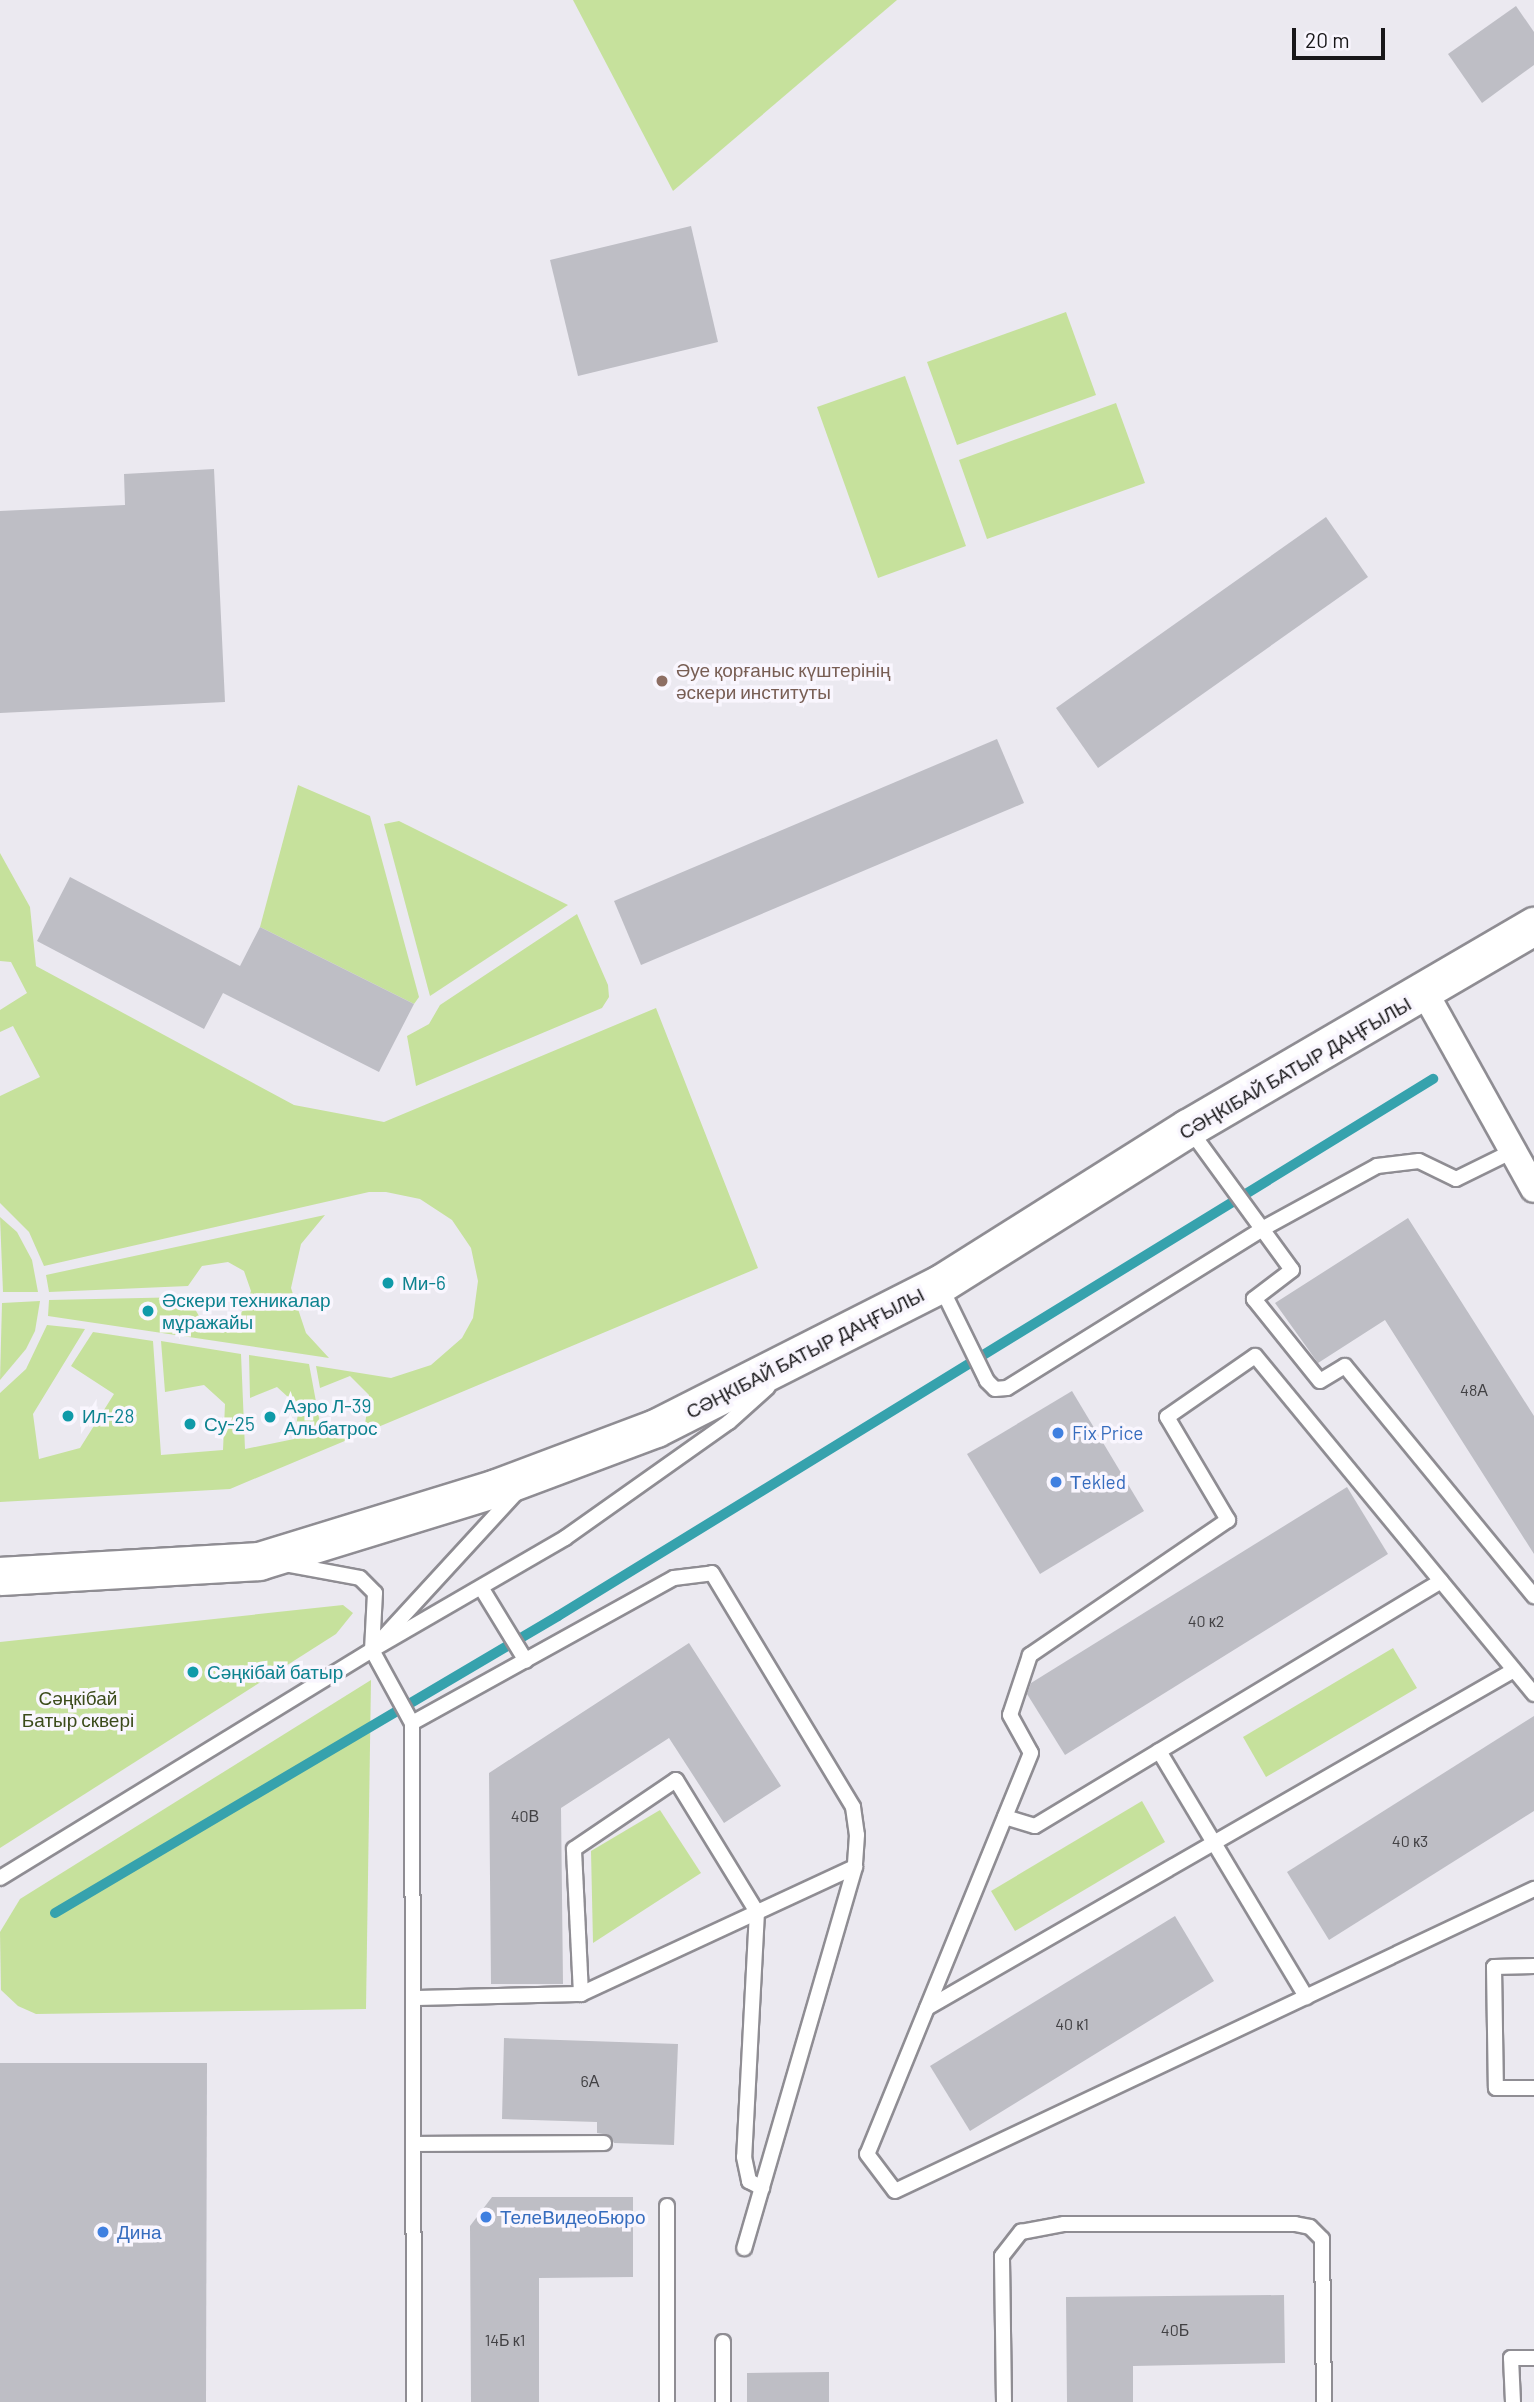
<!DOCTYPE html>
<html>
<head>
<meta charset="utf-8">
<style>
	body { margin:0 }
	#map { position:relative; width:1534px; height:2402px; overflow:hidden; background:#ebe9f0; font-family:Barlow,sans-serif }
	div>[style] { position:absolute }
	.green>* { inset:0; background:#c6e19c }
	.stream>* { height:10px; margin:-5px; padding:0 5px; transform-origin:5px; border-radius:5px; background:#36a2ad }
	.building>* { inset:0; background:#bebec5 }
	.roads { filter:drop-shadow(2px 0 #8f8d93) drop-shadow(-2px 0 #8f8d93) drop-shadow(0 2px #8f8d93) drop-shadow(0 -2px #8f8d93) }
	.lane>* { height:14px; margin:-7px; padding:0 7px; transform-origin:7px; border-radius:7px; background:#fff }
	.street>* { height:26px; margin:-13px; padding:0 13px; transform-origin:13px; border-radius:13px; background:#fff }
	.secondary>* { height:37px; margin:-18.5px; padding:0 18.5px; transform-origin:18.5px; border-radius:18.5px; background:#fff }
	.dots>* { width:19px; height:19px; translate:-50% -50%; box-sizing:border-box; border:4px solid #f9f6fe; border-radius:50% }
	span { translate:-50% -50%; white-space:nowrap; text-align:center; line-height:1.15; -webkit-text-stroke:7px #f9f6fe; paint-order:stroke }
	.number-label { font-size:16px; color:#424144 }
	.number-label span { -webkit-text-stroke-width:0 }
	.education-label { font-size:19px; color:#785e54 }
	.left { translate:0 -50%; text-align:left }
	.street-label { font-size:19px; color:#181719 }
	.culture-label { font-size:19px; color:#0d838f }
	.shop-label { font-size:19px; color:#366cbe }
	.park-label { font-size:19px; color:#3b4b1a }
	.scale { position:absolute; left:1292px; top:28px; width:93px; height:32px; box-sizing:border-box; border:4px solid #181719; border-top:0; padding-left:9px; font-size:21px; line-height:24px; white-space:nowrap; color:#181719; -webkit-text-stroke:5px #f9f6fe; paint-order:stroke }
</style>
</head>
<body>
<div id="map">
	<div class="green">
		<i style="clip-path:polygon(573px 0,897px 0,673px 191px)"></i>
		<i style="clip-path:polygon(1066px 312px,1096px 395px,957px 445px,927px 362px)"></i>
		<i style="clip-path:polygon(905px 376px,966px 546px,878px 578px,817px 407px)"></i>
		<i style="clip-path:polygon(1116px 403px,1145px 483px,987px 539px,959px 460px)"></i>
		<i style="clip-path:polygon(298px 785px,370px 816px,419px 997px,414px 1004px,260px 927px)"></i>
		<i style="clip-path:polygon(399px 821px,568px 905px,430px 996px,384px 824px)"></i>
		<i style="clip-path:polygon(0 853px,30px 907px,36px 966px,294px 1105px,384px 1122px,656px 1008px,758px 1268px,230px 1489px,0 1502px,0 1393px,26px 1369px,47px 1325px,85px 1329px,33px 1414px,39px 1459px,80px 1448px,114px 1394px,71px 1366px,93px 1332px,153px 1341px,161px 1455px,223px 1450px,225px 1404px,204px 1385px,165px 1392px,161px 1341px,241px 1354px,245px 1449px,294px 1439px,299px 1407px,277px 1387px,250px 1398px,249px 1355px,309px 1364px,322px 1434px,364px 1432px,369px 1395px,350px 1376px,320px 1388px,316px 1366px,391px 1378px,431px 1365px,462px 1338px,473px 1318px,478px 1281px,471px 1248px,452px 1220px,420px 1199px,386px 1192px,369px 1192px,44px 1266px,29px 1232px,0 1203px,0 1096px,40px 1077px,13px 1026px,0 1032px,0 1010px,27px 993px,11px 962px,0 961px)"></i>
		<i style="clip-path:polygon(577px 914px,608px 985px,609px 997px,602px 1008px,416px 1086px,407px 1036px,429px 1024px,440px 1005px)"></i>
		<i style="clip-path:polygon(325px 1215px,301px 1244px,291px 1288px,306px 1333px,329px 1358px,48px 1316px,49px 1300px,188px 1297px,199px 1316px,218px 1324px,230px 1322px,245px 1309px,251px 1291px,244px 1271px,228px 1262px,202px 1266px,188px 1286px,49px 1292px,46px 1275px)"></i>
		<i style="clip-path:polygon(0 1217px,17px 1232px,32px 1260px,38px 1292px,3px 1292px)"></i>
		<i style="clip-path:polygon(40px 1301px,35px 1331px,26px 1349px,0 1380px,2px 1303px)"></i>
		<i style="clip-path:polygon(343px 1605px,353px 1613px,336px 1634px,0 1848px,0 1642px)"></i>
		<i style="clip-path:polygon(1393px 1648px,1417px 1688px,1266px 1777px,1243px 1737px)"></i>
		<i style="clip-path:polygon(371px 1680px,366px 2009px,36px 2014px,18px 2006px,1px 1990px,0 1932px,20px 1899px)"></i>
		<i style="clip-path:polygon(1142px 1801px,1165px 1842px,1015px 1931px,991px 1891px)"></i>
		<i style="clip-path:polygon(660px 1810px,701px 1873px,593px 1943px,591px 1851px)"></i>
	</div>
	<div class="stream">
		<i style="left:55px;top:1913px;width:584px;rotate:-30.56deg"></i>
		<i style="left:558px;top:1616px;width:1027px;rotate:-31.54deg"></i>
	</div>
	<div class="building">
		<i style="clip-path:polygon(1516px 6px,1534px 32px,1534px 65px,1482px 103px,1448px 54px)"></i>
		<i style="clip-path:polygon(691px 226px,718px 342px,578px 376px,550px 260px)"></i>
		<i style="clip-path:polygon(214px 469px,225px 702px,0 713px,0 511px,125px 505px,124px 474px)"></i>
		<i style="clip-path:polygon(1326px 517px,1368px 577px,1098px 768px,1056px 708px)"></i>
		<i style="clip-path:polygon(997px 739px,1024px 803px,641px 965px,614px 901px)"></i>
		<i style="clip-path:polygon(70px 877px,240px 966px,260px 927px,414px 1004px,379px 1072px,223px 993px,204px 1029px,37px 941px)"></i>
		<i style="clip-path:polygon(1408px 1218px,1534px 1416px,1534px 1554px,1385px 1320px,1318px 1363px,1275px 1303px)"></i>
		<i style="clip-path:polygon(1072px 1391px,1144px 1511px,1040px 1574px,967px 1454px)"></i>
		<i style="clip-path:polygon(1347px 1487px,1388px 1554px,1065px 1755px,1027px 1694px,1031px 1683px)"></i>
		<i style="clip-path:polygon(689px 1643px,781px 1786px,724px 1823px,669px 1738px,561px 1808px,563px 1984px,491px 1984px,489px 1773px)"></i>
		<i style="clip-path:polygon(1534px 1716px,1534px 1811px,1329px 1940px,1287px 1872px)"></i>
		<i style="clip-path:polygon(1175px 1916px,1214px 1981px,970px 2131px,930px 2066px)"></i>
		<i style="clip-path:polygon(504px 2038px,678px 2044px,674px 2145px,614px 2143px,609px 2135px,597px 2133px,597px 2122px,502px 2119px)"></i>
		<i style="clip-path:polygon(0 2063px,207px 2063px,206px 2402px,0 2402px)"></i>
		<i style="clip-path:polygon(492px 2197px,633px 2197px,633px 2277px,539px 2278px,539px 2402px,471px 2402px,470px 2226px)"></i>
		<i style="clip-path:polygon(1284px 2295px,1285px 2363px,1133px 2366px,1133px 2402px,1067px 2402px,1066px 2297px)"></i>
		<i style="clip-path:polygon(829px 2372px,829px 2402px,747px 2402px,747px 2373px)"></i>
	</div>
	<div class="roads">
		<div class="lane">
			<i style="left:1190px;top:1130px;width:173px;rotate:53.9deg"></i>
			<i style="left:1292px;top:1270px;width:48px;rotate:142.7deg"></i>
			<i style="left:1254px;top:1299px;width:105px;rotate:51.2deg"></i>
			<i style="left:1320px;top:1381px;width:29px;rotate:-31deg"></i>
			<i style="left:1345px;top:1366px;width:298px;rotate:50.6deg"></i>
			<i style="left:940px;top:1285px;width:107px;rotate:63.9deg"></i>
			<i style="left:987px;top:1381px;width:11px;rotate:45deg"></i>
			<i style="left:995px;top:1389px;width:12px;rotate:-5deg"></i>
			<i style="left:1007px;top:1388px;width:301px;rotate:-31.9deg"></i>
			<i style="left:1262px;top:1229px;width:131px;rotate:-28.7deg"></i>
			<i style="left:1377px;top:1166px;width:42px;rotate:-6.8deg"></i>
			<i style="left:1419px;top:1161px;width:41px;rotate:25.9deg"></i>
			<i style="left:1456px;top:1179px;width:64px;rotate:-26.2deg"></i>
			<i style="left:285px;top:1564px;width:76px;rotate:10.6deg"></i>
			<i style="left:360px;top:1578px;width:21px;rotate:45deg"></i>
			<i style="left:375px;top:1593px;width:57px;rotate:93deg"></i>
			<i style="left:372px;top:1650px;width:83px;rotate:61.3deg"></i>
			<i style="left:412px;top:1723px;width:679px;rotate:89.83deg"></i>
			<i style="left:482px;top:1589px;width:84px;rotate:58.6deg"></i>
			<i style="left:380px;top:1641px;width:204px;rotate:-47.4deg"></i>
			<i style="left:1534px;top:1694px;width:438px;rotate:-129.5deg"></i>
			<i style="left:1255px;top:1356px;width:107px;rotate:145.3deg"></i>
			<i style="left:1167px;top:1417px;width:120px;rotate:59.4deg"></i>
			<i style="left:1228px;top:1520px;width:240px;rotate:145.7deg"></i>
			<i style="left:1030px;top:1655px;width:63px;rotate:108.4deg"></i>
			<i style="left:1010px;top:1715px;width:43px;rotate:61.1deg"></i>
			<i style="left:1031px;top:1753px;width:433px;rotate:112.2deg"></i>
			<i style="left:867px;top:2154px;width:46px;rotate:52.9deg"></i>
			<i style="left:895px;top:2191px;width:707px;rotate:-25.3deg"></i>
			<i style="left:412px;top:1723px;width:299px;rotate:-29deg"></i>
			<i style="left:674px;top:1578px;width:38px;rotate:-7deg"></i>
			<i style="left:712px;top:1573px;width:273px;rotate:58.9deg"></i>
			<i style="left:853px;top:1807px;width:28px;rotate:82deg"></i>
			<i style="left:857px;top:1835px;width:32px;rotate:94deg"></i>
			<i style="left:1159px;top:1751px;width:287px;rotate:59.1deg"></i>
			<i style="left:1005px;top:1817px;width:31px;rotate:17deg"></i>
			<i style="left:1035px;top:1826px;width:474px;rotate:-31.1deg"></i>
			<i style="left:0;top:1878px;width:436px;rotate:-31.5deg"></i>
			<i style="left:372px;top:1650px;width:223px;rotate:-30.1deg"></i>
			<i style="left:565px;top:1538px;width:201px;rotate:-35.3deg"></i>
			<i style="left:729px;top:1422px;width:52px;rotate:-41.9deg"></i>
			<i style="left:1534px;top:1966px;width:40px;rotate:178.6deg"></i>
			<i style="left:1494px;top:1967px;width:121px;rotate:89.1deg"></i>
			<i style="left:1496px;top:2088px;width:38px"></i>
			<i style="left:581px;top:1994px;width:145px;rotate:-92.8deg"></i>
			<i style="left:574px;top:1849px;width:123px;rotate:-34.1deg"></i>
			<i style="left:676px;top:1780px;width:155px;rotate:58.5deg"></i>
			<i style="left:757px;top:1912px;width:245px;rotate:93deg"></i>
			<i style="left:744px;top:2157px;width:25px;rotate:78deg"></i>
			<i style="left:749px;top:2181px;width:15px;rotate:28deg"></i>
			<i style="left:414px;top:1998px;width:167px;rotate:-1.4deg"></i>
			<i style="left:581px;top:1994px;width:302px;rotate:-24.9deg"></i>
			<i style="left:855px;top:1867px;width:397px;rotate:106.2deg"></i>
			<i style="left:927px;top:2008px;width:677px;rotate:-29.93deg"></i>
			<i style="left:415px;top:2144px;width:189px;rotate:-0.3deg"></i>
			<i style="left:723px;top:2342px;width:60px;rotate:90deg"></i>
			<i style="left:667px;top:2402px;width:196px;rotate:-90deg"></i>
			<i style="left:1004px;top:2402px;width:146px;rotate:-90.8deg"></i>
			<i style="left:1002px;top:2256px;width:31px;rotate:-52deg"></i>
			<i style="left:1021px;top:2232px;width:44px;rotate:-10.5deg"></i>
			<i style="left:1064px;top:2224px;width:231px"></i>
			<i style="left:1295px;top:2224px;width:15px;rotate:11deg"></i>
			<i style="left:1310px;top:2227px;width:17px;rotate:45deg"></i>
			<i style="left:1322px;top:2239px;width:163px;rotate:89.3deg"></i>
			<i style="left:1513px;top:2402px;width:44px;rotate:-92.6deg"></i>
			<i style="left:1511px;top:2358px;width:23px"></i>
		</div>
		<div class="street">
			<i style="left:1425px;top:993px;width:224px;rotate:60.9deg"></i>
		</div>
		<div class="secondary">
			<i style="left:0;top:1576px;width:259px;rotate:-3.3deg"></i>
			<i style="left:259px;top:1561px;width:248px;rotate:-17.1deg"></i>
			<i style="left:496px;top:1488px;width:171px;rotate:-20.6deg"></i>
			<i style="left:656px;top:1428px;width:318px;rotate:-26.9deg"></i>
			<i style="left:940px;top:1284px;width:293px;rotate:-32.2deg"></i>
			<i style="left:1188px;top:1128px;width:401px;rotate:-30.3deg"></i>
		</div>
	</div>
	<div class="dots">
		<i style="left:662px;top:681px;background:#8d6e63"></i>
		<i style="left:388px;top:1283px;background:#0f9aa8"></i>
		<i style="left:148px;top:1311px;background:#0f9aa8"></i>
		<i style="left:68px;top:1416px;background:#0f9aa8"></i>
		<i style="left:270px;top:1417px;background:#0f9aa8"></i>
		<i style="left:190px;top:1424px;background:#0f9aa8"></i>
		<i style="left:1058px;top:1433px;background:#3f7fe0"></i>
		<i style="left:1056px;top:1482px;background:#3f7fe0"></i>
		<i style="left:193px;top:1672px;background:#0f9aa8"></i>
		<i style="left:486px;top:2217px;background:#3f7fe0"></i>
		<i style="left:103px;top:2232px;background:#3f7fe0"></i>
	</div>
	<div class="number-label">
		<span style="left:1474px;top:1390px">48А</span>
		<span style="left:1206px;top:1621px">40 к2</span>
		<span style="left:525px;top:1816px">40В</span>
		<span style="left:1410px;top:1841px">40 к3</span>
		<span style="left:1072px;top:2024px">40 к1</span>
		<span style="left:590px;top:2081px">6А</span>
		<span style="left:1175px;top:2330px">40Б</span>
		<span style="left:505px;top:2340px">14Б к1</span>
	</div>
	<div class="education-label">
		<span class="left" style="left:676px;top:681px">Әуе қорғаныс күштерінің<br>әскери институты</span>
	</div>
	<div class="street-label">
		<span style="left:1295px;top:1068px;rotate:-30deg">СӘҢКІБАЙ БАТЫР ДАҢҒЫЛЫ</span>
		<span style="left:805px;top:1353px;rotate:-27deg">СӘҢКІБАЙ БАТЫР ДАҢҒЫЛЫ</span>
	</div>
	<div class="culture-label">
		<span class="left" style="left:402px;top:1283px">Ми-6</span>
		<span class="left" style="left:162px;top:1311px">Әскери техникалар<br>мұражайы</span>
		<span class="left" style="left:284px;top:1417px">Аэро Л-39<br>Альбатрос</span>
		<span class="left" style="left:82px;top:1416px">Ил-28</span>
		<span class="left" style="left:204px;top:1424px">Су-25</span>
		<span class="left" style="left:207px;top:1672px">Сәңкібай батыр</span>
	</div>
	<div class="shop-label">
		<span class="left" style="left:1072px;top:1433px">Fix Price</span>
		<span class="left" style="left:1070px;top:1482px">Тekled</span>
		<span class="left" style="left:500px;top:2217px">ТелеВидеоБюро</span>
		<span class="left" style="left:117px;top:2232px">Дина</span>
	</div>
	<div class="park-label">
		<span style="left:78px;top:1709px">Сәңкібай<br>Батыр сквері</span>
	</div>
	<div class="scale">20 m</div>
</div>
</body>
</html>
